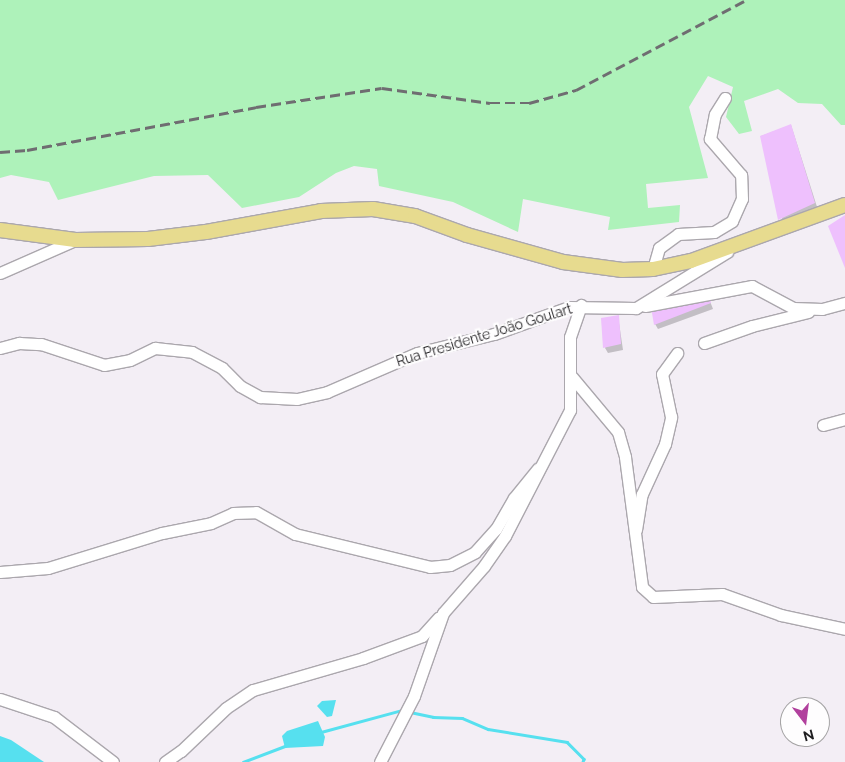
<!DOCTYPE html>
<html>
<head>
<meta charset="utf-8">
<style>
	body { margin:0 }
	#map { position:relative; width:845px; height:762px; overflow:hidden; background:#f3eef5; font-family:Raleway,sans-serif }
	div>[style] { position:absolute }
	.green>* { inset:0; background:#aef2ba }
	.water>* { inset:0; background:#56e0ef }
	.shadow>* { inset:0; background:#0003 }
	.stream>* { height:2.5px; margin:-1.25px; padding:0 1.25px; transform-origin:1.25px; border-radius:1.25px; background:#56e0ef }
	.building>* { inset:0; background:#eec0fd }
	.roads { filter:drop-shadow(1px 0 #aba7ad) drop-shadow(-1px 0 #aba7ad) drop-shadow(0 1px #aba7ad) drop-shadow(0 -1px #aba7ad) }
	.minor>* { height:11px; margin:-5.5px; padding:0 5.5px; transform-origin:5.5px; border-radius:5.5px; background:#fff }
	.major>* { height:14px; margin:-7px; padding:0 7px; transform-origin:7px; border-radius:7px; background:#e7db8f }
	.rail>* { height:2.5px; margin-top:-1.25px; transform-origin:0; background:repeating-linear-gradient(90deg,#6f6d71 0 10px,transparent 0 15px) }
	span { translate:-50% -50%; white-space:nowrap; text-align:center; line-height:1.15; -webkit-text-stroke:4.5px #fefdfe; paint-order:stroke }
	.street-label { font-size:14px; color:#1f1e20 }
	.north { position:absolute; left:780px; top:697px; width:50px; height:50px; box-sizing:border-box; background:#fefdfe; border:1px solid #a5a4a5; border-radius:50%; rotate:165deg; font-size:14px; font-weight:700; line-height:20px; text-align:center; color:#1f1e20 }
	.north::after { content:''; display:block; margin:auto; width:18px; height:22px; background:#b1409d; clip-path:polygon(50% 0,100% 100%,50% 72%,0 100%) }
</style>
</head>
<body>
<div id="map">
	<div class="green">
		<i style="clip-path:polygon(0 0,845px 0,845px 125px,841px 125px,822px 104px,798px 103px,778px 89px,744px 101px,752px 131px,739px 134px,726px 117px,733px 87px,708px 76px,689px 107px,708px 178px,646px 184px,648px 208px,680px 205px,679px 222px,608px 230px,610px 217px,523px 199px,518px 232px,453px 202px,379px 186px,377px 169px,354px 166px,336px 173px,299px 197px,242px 208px,208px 175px,154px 176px,58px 200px,49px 182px,11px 175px,0 178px)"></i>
	</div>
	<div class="water">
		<i style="clip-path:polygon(336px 700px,332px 716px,327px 717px,317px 706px,322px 701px)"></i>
		<i style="clip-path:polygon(318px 721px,325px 737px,323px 746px,285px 748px,282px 736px,287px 731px)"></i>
		<i style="clip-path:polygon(0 736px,11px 740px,44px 762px,0 762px)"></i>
	</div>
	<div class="shadow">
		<i style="clip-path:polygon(791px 125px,818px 210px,784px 227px,761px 136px)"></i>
		<i style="clip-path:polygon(708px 296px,713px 309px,658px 329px,655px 324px)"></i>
		<i style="clip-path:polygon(618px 316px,623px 350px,608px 353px,605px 348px)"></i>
	</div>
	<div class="stream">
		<i style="left:410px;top:712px;width:24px;rotate:12deg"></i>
		<i style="left:433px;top:717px;width:29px;rotate:2deg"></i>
		<i style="left:462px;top:718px;width:28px;rotate:23deg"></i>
		<i style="left:488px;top:729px;width:80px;rotate:9.3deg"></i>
		<i style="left:567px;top:742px;width:24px;rotate:45deg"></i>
		<i style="left:584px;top:759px;width:3px;rotate:108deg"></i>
		<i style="left:321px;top:732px;width:84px;rotate:-15.2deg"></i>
		<i style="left:243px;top:762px;width:45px;rotate:-20.9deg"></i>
	</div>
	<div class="building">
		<i style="clip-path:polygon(791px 124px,815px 203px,778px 220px,760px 136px)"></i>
		<i style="clip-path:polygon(845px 215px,845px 268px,828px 226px)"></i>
		<i style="clip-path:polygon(709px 295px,711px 303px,654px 325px,651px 307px)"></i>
		<i style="clip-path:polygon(619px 315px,621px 344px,603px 348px,601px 318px)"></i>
	</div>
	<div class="roads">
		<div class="minor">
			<i style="left:653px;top:269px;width:22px;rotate:-74deg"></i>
			<i style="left:659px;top:248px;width:24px;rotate:-36deg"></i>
			<i style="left:678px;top:234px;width:36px;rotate:-3deg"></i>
			<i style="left:714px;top:232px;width:21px;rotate:-31deg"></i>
			<i style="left:732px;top:221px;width:24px;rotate:-66deg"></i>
			<i style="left:742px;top:199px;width:24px;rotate:-92deg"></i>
			<i style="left:741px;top:175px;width:48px;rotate:-130.7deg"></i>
			<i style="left:710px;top:139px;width:25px;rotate:-79deg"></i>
			<i style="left:715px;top:114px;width:19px;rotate:-58deg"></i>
			<i style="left:0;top:273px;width:82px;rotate:-23.7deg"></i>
			<i style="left:645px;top:306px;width:109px;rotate:-10.6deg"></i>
			<i style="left:752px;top:286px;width:47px;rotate:28.2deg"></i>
			<i style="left:793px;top:308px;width:29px;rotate:2deg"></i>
			<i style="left:822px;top:309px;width:24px;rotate:-15deg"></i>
			<i style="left:704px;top:343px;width:51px;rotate:-19.5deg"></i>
			<i style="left:752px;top:326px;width:58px;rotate:-14deg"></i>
			<i style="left:0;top:348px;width:20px;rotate:-15deg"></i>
			<i style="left:19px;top:343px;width:22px;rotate:3deg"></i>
			<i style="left:41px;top:344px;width:66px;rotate:18.4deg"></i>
			<i style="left:104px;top:365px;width:26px;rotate:-11deg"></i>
			<i style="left:130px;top:360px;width:28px;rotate:-26deg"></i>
			<i style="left:155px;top:348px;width:37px;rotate:6deg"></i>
			<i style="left:192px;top:352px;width:34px;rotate:28deg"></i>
			<i style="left:222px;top:368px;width:25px;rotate:45deg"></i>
			<i style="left:240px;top:386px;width:23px;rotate:29deg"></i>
			<i style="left:260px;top:397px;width:37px;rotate:3deg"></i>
			<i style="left:297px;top:399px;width:31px;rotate:-13deg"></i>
			<i style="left:327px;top:392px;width:98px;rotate:-23.4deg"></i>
			<i style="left:417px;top:353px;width:79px;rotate:-13.9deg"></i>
			<i style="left:494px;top:334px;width:80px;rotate:-19.8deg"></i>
			<i style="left:569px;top:307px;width:67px;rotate:0.9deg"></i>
			<i style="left:636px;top:308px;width:107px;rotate:-31.6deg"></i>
			<i style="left:572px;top:377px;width:72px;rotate:50.1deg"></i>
			<i style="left:618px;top:432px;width:26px;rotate:74deg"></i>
			<i style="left:625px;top:457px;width:131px;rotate:82.5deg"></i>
			<i style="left:642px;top:587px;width:15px;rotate:42deg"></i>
			<i style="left:653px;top:597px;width:69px;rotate:-2.5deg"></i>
			<i style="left:722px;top:594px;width:63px;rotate:19.6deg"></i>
			<i style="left:781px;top:615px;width:66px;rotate:12.3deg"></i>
			<i style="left:823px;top:425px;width:23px;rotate:-15deg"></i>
			<i style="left:636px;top:530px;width:36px;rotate:-81deg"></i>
			<i style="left:642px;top:494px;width:55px;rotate:-65.3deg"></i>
			<i style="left:665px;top:444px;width:28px;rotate:-77deg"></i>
			<i style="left:671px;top:417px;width:44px;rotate:-101.8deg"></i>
			<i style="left:662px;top:374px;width:26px;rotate:-54deg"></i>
			<i style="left:0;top:572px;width:48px;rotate:-4.8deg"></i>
			<i style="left:48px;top:568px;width:119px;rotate:-17.1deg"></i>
			<i style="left:162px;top:533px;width:50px;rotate:-11.5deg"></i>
			<i style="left:211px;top:523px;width:24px;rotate:-24deg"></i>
			<i style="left:233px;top:513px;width:23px;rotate:-2deg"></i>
			<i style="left:256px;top:512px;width:45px;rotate:29.4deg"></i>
			<i style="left:295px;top:534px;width:139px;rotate:13.7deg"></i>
			<i style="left:430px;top:567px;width:20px;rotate:-6deg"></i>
			<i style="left:450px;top:565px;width:28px;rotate:-27deg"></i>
			<i style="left:475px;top:552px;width:31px;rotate:-48deg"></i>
			<i style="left:496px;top:529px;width:36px;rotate:-60deg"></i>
			<i style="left:514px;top:498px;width:38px;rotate:-51deg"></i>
			<i style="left:0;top:699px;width:57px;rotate:18.4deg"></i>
			<i style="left:54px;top:717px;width:74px;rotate:37.3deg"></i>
			<i style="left:165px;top:762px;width:19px;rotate:-35deg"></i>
			<i style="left:181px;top:751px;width:62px;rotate:-43.7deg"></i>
			<i style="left:226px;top:708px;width:32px;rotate:-34deg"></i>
			<i style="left:253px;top:690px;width:115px;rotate:-16.2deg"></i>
			<i style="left:363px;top:658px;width:63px;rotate:-20.4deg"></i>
			<i style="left:422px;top:636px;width:25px;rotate:-48deg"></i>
			<i style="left:380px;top:762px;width:74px;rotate:-62.7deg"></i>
			<i style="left:414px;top:696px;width:88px;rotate:-70.7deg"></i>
			<i style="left:443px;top:613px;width:62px;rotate:-48.9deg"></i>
			<i style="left:484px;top:566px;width:37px;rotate:-55deg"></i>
			<i style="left:505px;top:536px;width:142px;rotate:-62.7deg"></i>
			<i style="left:570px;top:410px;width:73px;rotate:-90deg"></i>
			<i style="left:570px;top:337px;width:34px;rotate:-71deg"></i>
		</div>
		<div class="major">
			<i style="left:0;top:230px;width:76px;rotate:7.6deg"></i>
			<i style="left:75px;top:240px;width:73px;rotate:-0.8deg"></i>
			<i style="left:148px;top:239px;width:58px;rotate:-6.9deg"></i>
			<i style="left:206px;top:232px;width:117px;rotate:-10.3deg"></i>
			<i style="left:321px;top:211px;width:52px;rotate:-2.2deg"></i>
			<i style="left:373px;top:209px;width:43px;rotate:9.5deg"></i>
			<i style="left:415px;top:216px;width:55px;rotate:20.1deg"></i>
			<i style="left:467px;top:235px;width:100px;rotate:15.7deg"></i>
			<i style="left:563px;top:262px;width:60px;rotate:7.7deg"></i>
			<i style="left:622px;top:270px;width:31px;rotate:-2deg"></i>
			<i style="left:653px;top:269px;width:39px;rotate:-12deg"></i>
			<i style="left:691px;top:261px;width:164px;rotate:-20deg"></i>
		</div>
	</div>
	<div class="rail">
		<i style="left:0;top:152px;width:27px;rotate:-4deg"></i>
		<i style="left:27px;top:150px;width:233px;rotate:-10.6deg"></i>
		<i style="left:256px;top:107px;width:127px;rotate:-8.6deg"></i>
		<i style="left:382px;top:88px;width:109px;rotate:7.9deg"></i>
		<i style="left:490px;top:103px;width:39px"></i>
		<i style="left:529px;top:103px;width:49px;rotate:-15.5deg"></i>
		<i style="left:576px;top:90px;width:192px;rotate:-27.9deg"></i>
	</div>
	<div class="street-label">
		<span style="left:484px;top:335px;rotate:-17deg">Rua Presidente João Goulart</span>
	</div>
	<div class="north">N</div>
</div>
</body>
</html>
